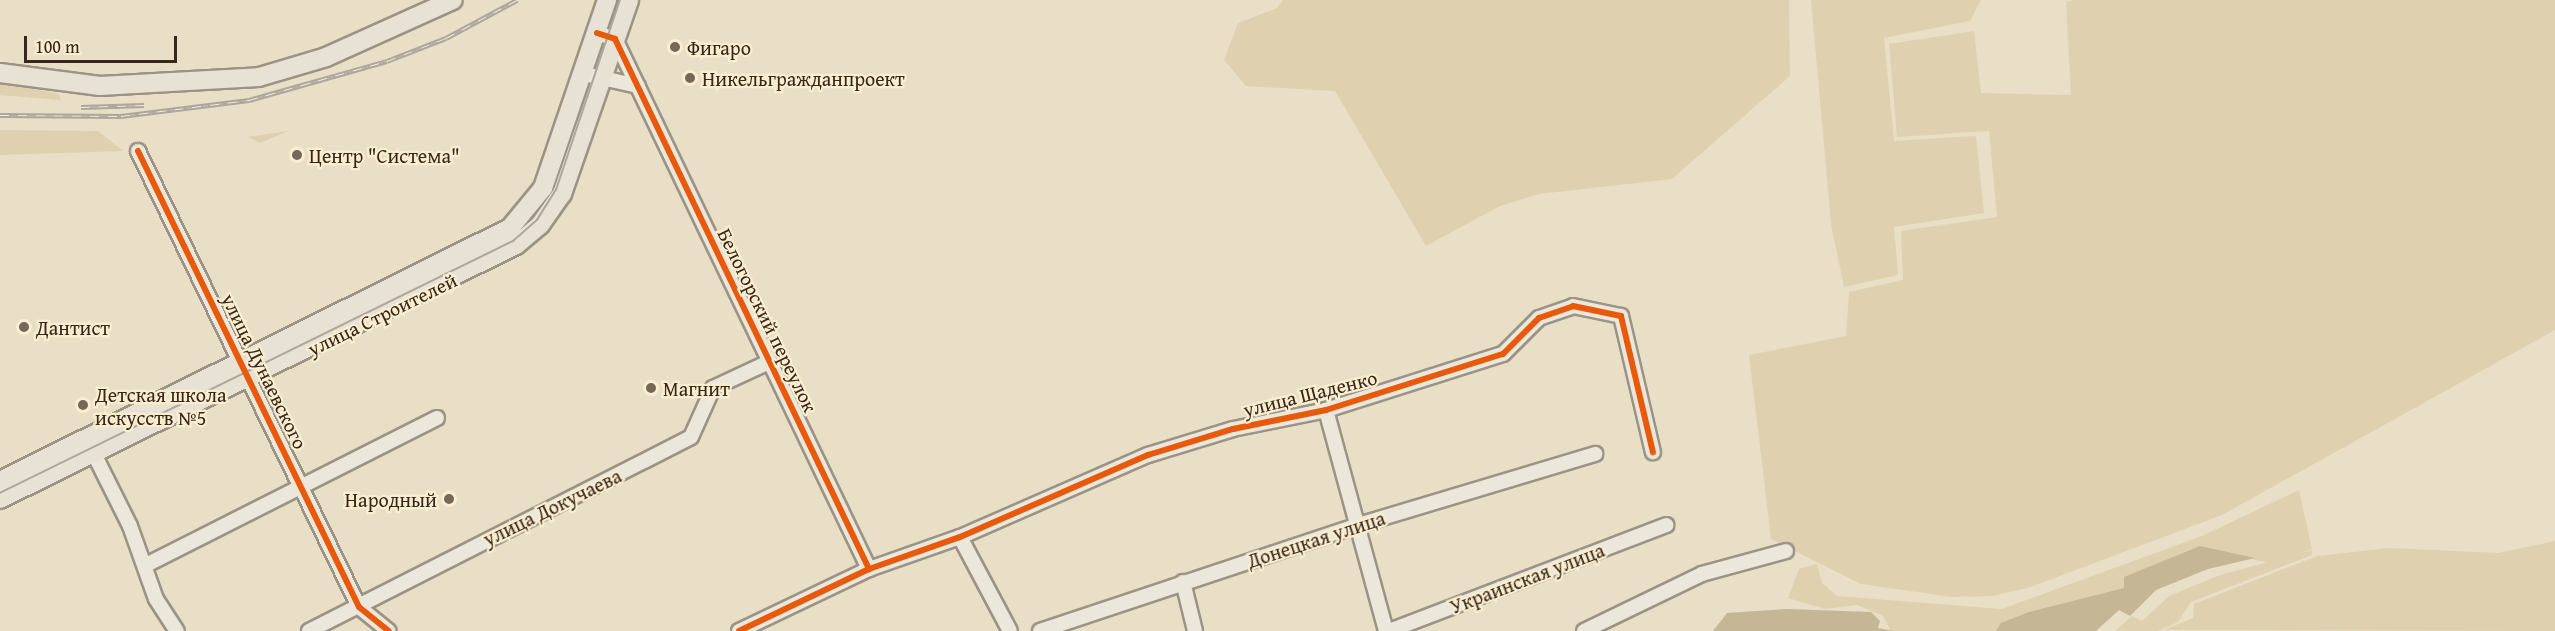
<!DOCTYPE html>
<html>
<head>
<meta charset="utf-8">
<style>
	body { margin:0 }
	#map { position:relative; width:2555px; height:631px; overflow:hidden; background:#e8dfc6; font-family:"Gentium Book Plus",serif }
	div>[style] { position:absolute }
	.green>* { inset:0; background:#dfd1af }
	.water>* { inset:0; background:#c5b696 }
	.roads { filter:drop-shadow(2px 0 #9b9384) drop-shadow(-2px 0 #9b9384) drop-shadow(0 2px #9b9384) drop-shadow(0 -2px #9b9384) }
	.minor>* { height:14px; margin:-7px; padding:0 7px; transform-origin:7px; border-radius:7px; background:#ebe7da }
	.major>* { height:18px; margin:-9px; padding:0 9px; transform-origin:9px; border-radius:9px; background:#e8e2d4 }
	.tram>* { height:1.5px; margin:-0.75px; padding:0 0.75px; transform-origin:0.75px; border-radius:0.75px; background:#aca69c }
	.rail>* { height:5px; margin-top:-2.5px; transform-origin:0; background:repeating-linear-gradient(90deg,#faeed0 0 9px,#aca69c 0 18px); box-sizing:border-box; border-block:2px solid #aca69c }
	.cycleway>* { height:6px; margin:-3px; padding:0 3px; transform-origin:3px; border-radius:3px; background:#e8590c }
	.dots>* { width:16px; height:16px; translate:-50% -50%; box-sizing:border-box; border:3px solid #faeed0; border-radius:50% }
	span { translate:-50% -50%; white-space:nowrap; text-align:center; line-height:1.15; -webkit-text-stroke:4.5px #faeed0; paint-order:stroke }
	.poi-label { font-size:20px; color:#39261b }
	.left { translate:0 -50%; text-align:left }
	.right { translate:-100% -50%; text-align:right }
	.street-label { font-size:20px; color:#39261b }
	.scale { position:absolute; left:24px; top:36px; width:153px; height:27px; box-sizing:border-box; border:3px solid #39261b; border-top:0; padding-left:8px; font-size:18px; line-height:21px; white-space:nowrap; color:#39261b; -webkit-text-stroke:4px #faeed0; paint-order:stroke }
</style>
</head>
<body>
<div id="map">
	<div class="green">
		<i style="clip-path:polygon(1283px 0,1789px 0,1790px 76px,1672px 179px,1539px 194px,1500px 206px,1426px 246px,1335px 91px,1246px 86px,1224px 60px,1238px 23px,1277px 8px)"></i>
		<i style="clip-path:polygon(1811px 0,1981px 0,1970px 21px,1884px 38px,1894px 141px,1976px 136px,1984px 213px,1894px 227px,1898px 275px,1844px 287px,1831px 224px)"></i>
		<i style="clip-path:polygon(2074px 0,2555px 0,2555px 330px,2222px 515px,2031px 587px,1993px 596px,1952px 597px,1861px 584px,1771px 539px,1749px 355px,1846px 336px,1849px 292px,1903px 280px,1901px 231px,1997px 217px,1989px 131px,1897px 137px,1889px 44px,1974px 31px,1981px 93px,2071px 95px,2066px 2px)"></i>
		<i style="clip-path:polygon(0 82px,59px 94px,61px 100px,0 95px)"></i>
		<i style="clip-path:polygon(0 130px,98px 131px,123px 151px,0 155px)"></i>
		<i style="clip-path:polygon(288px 131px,260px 143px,248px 137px)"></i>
		<i style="clip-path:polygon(2299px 490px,2312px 549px,2270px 563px,2212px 551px,2136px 592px,2010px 631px,1891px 631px,1883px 616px,1857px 605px,1825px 609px,1788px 598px,1799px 569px,1817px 564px,1822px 583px,1837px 596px,2002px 609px,2202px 536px)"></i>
		<i style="clip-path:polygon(2555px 541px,2555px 631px,2164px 630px,2193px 618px,2194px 604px,2317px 556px,2389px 548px,2498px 553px)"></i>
		<i style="clip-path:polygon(2312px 550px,2312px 555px,2191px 602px,2178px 622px,2158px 631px,2115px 631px,2132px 616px,2142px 621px,2169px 596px,2220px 575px)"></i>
	</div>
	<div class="water">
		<i style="clip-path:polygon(2200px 546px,2255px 558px,2208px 569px,2156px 590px,2130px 616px,2119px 610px,2096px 631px,1996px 631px,2001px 623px,2029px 612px,2124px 588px,2124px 577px)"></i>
		<i style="clip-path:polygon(1787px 609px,1871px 612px,1880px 621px,1878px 628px,1894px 631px,1713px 631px,1727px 613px)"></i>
	</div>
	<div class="roads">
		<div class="minor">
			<i style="left:597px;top:33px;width:19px;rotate:18deg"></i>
			<i style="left:615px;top:39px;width:588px;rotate:64.39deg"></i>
			<i style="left:584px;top:74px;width:55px;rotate:12.5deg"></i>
			<i style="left:138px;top:151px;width:507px;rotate:64.14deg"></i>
			<i style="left:359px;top:607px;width:38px;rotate:39deg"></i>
			<i style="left:1326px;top:410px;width:229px;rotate:74.8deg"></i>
			<i style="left:90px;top:446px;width:89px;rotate:63.4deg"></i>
			<i style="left:130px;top:526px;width:77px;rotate:70.4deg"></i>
			<i style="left:156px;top:599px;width:38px;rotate:57deg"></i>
			<i style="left:960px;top:537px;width:106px;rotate:62deg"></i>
			<i style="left:146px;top:565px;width:326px;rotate:-26.8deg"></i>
			<i style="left:1183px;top:582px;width:50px;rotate:76.2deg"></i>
			<i style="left:309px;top:631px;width:428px;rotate:-26.9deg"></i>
			<i style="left:691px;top:437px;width:54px;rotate:-65.8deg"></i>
			<i style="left:713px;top:388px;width:62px;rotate:-24.9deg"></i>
			<i style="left:739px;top:631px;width:144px;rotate:-25.5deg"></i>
			<i style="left:869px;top:569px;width:96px;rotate:-19.4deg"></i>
			<i style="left:960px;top:537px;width:205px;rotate:-23.6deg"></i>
			<i style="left:1148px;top:455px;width:89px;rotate:-17deg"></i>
			<i style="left:1233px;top:429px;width:95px;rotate:-11.5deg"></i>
			<i style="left:1326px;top:410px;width:186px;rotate:-17.6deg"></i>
			<i style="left:1503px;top:354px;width:51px;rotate:-45deg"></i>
			<i style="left:1539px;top:318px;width:36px;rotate:-19deg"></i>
			<i style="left:1573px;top:306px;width:49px;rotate:11.8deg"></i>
			<i style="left:1621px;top:316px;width:140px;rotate:76.8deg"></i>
			<i style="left:1040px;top:631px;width:332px;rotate:-18.4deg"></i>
			<i style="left:1355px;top:526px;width:251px;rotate:-16.7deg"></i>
			<i style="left:1389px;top:631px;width:297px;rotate:-20.9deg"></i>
			<i style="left:1584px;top:631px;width:131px;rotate:-25.8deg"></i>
			<i style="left:1702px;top:574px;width:87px;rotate:-15.3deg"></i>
		</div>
		<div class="major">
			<i style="left:0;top:73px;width:101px;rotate:7.4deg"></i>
			<i style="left:100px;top:86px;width:159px;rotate:-3.2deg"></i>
			<i style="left:259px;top:77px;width:70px;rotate:-16.6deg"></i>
			<i style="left:326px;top:57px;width:139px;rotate:-24.2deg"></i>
			<i style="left:0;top:481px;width:569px;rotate:-26.39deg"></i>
			<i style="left:510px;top:228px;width:52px;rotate:-50.5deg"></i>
			<i style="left:543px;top:188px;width:199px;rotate:-71.2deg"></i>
			<i style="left:0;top:499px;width:575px;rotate:-26.21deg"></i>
			<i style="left:516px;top:245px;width:31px;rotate:-40deg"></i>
			<i style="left:540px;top:225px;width:38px;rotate:-55deg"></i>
			<i style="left:562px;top:194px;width:205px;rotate:-70.9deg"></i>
		</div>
	</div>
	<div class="tram">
		<i style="left:0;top:493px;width:572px;rotate:-26.16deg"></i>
		<i style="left:513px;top:241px;width:32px;rotate:-41deg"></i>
		<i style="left:537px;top:220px;width:36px;rotate:-58deg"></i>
		<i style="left:556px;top:190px;width:200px;rotate:-71.4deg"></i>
	</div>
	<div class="rail">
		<i style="left:81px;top:107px;width:63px;rotate:-1.8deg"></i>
		<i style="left:0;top:115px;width:121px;rotate:0.5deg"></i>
		<i style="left:121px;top:116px;width:129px;rotate:-7.1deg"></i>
		<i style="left:249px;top:100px;width:143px;rotate:-15.8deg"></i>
		<i style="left:387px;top:61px;width:63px;rotate:-21.3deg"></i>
		<i style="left:446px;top:38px;width:81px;rotate:-28.2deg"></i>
	</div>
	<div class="cycleway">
		<i style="left:597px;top:33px;width:19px;rotate:18deg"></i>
		<i style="left:615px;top:39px;width:588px;rotate:64.39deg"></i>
		<i style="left:138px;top:151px;width:507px;rotate:64.14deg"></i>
		<i style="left:359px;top:607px;width:38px;rotate:39deg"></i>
		<i style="left:739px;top:631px;width:144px;rotate:-25.5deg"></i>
		<i style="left:869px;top:569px;width:96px;rotate:-19.4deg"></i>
		<i style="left:960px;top:537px;width:205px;rotate:-23.6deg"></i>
		<i style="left:1148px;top:455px;width:89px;rotate:-17deg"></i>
		<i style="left:1233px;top:429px;width:95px;rotate:-11.5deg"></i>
		<i style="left:1326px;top:410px;width:186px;rotate:-17.6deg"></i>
		<i style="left:1503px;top:354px;width:51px;rotate:-45deg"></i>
		<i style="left:1539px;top:318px;width:36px;rotate:-19deg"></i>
		<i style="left:1573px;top:306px;width:49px;rotate:11.8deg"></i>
		<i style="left:1621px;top:316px;width:140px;rotate:76.8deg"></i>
	</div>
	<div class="dots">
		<i style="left:675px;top:47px;background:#766757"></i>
		<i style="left:690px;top:78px;background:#766757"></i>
		<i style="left:297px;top:155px;background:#766757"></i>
		<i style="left:24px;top:327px;background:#766757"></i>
		<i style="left:651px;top:388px;background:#766757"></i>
		<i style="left:83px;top:405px;background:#766757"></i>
		<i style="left:449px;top:499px;background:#766757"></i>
	</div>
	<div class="poi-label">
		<span class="left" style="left:687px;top:47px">Фигаро</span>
		<span class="left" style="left:702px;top:78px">Никельгражданпроект</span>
		<span class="left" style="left:309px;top:155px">Центр "Система"</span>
		<span class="left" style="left:36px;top:327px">Дантист</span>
		<span class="left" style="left:663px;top:388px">Магнит</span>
		<span class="left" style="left:95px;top:406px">Детская школа<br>искусств №5</span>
		<span class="right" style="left:437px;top:499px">Народный</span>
	</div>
	<div class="street-label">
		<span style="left:382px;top:314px;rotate:-26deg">улица Строителей</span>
		<span style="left:768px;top:320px;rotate:64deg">Белогорский переулок</span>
		<span style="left:265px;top:371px;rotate:64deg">улица Дунаевского</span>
		<span style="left:1310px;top:393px;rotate:-14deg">улица Щаденко</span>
		<span style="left:552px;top:507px;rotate:-26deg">улица Докучаева</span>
		<span style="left:1316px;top:539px;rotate:-18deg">Донецкая улица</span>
		<span style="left:1527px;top:578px;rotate:-21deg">Украинская улица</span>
	</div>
	<div class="scale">100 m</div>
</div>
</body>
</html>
